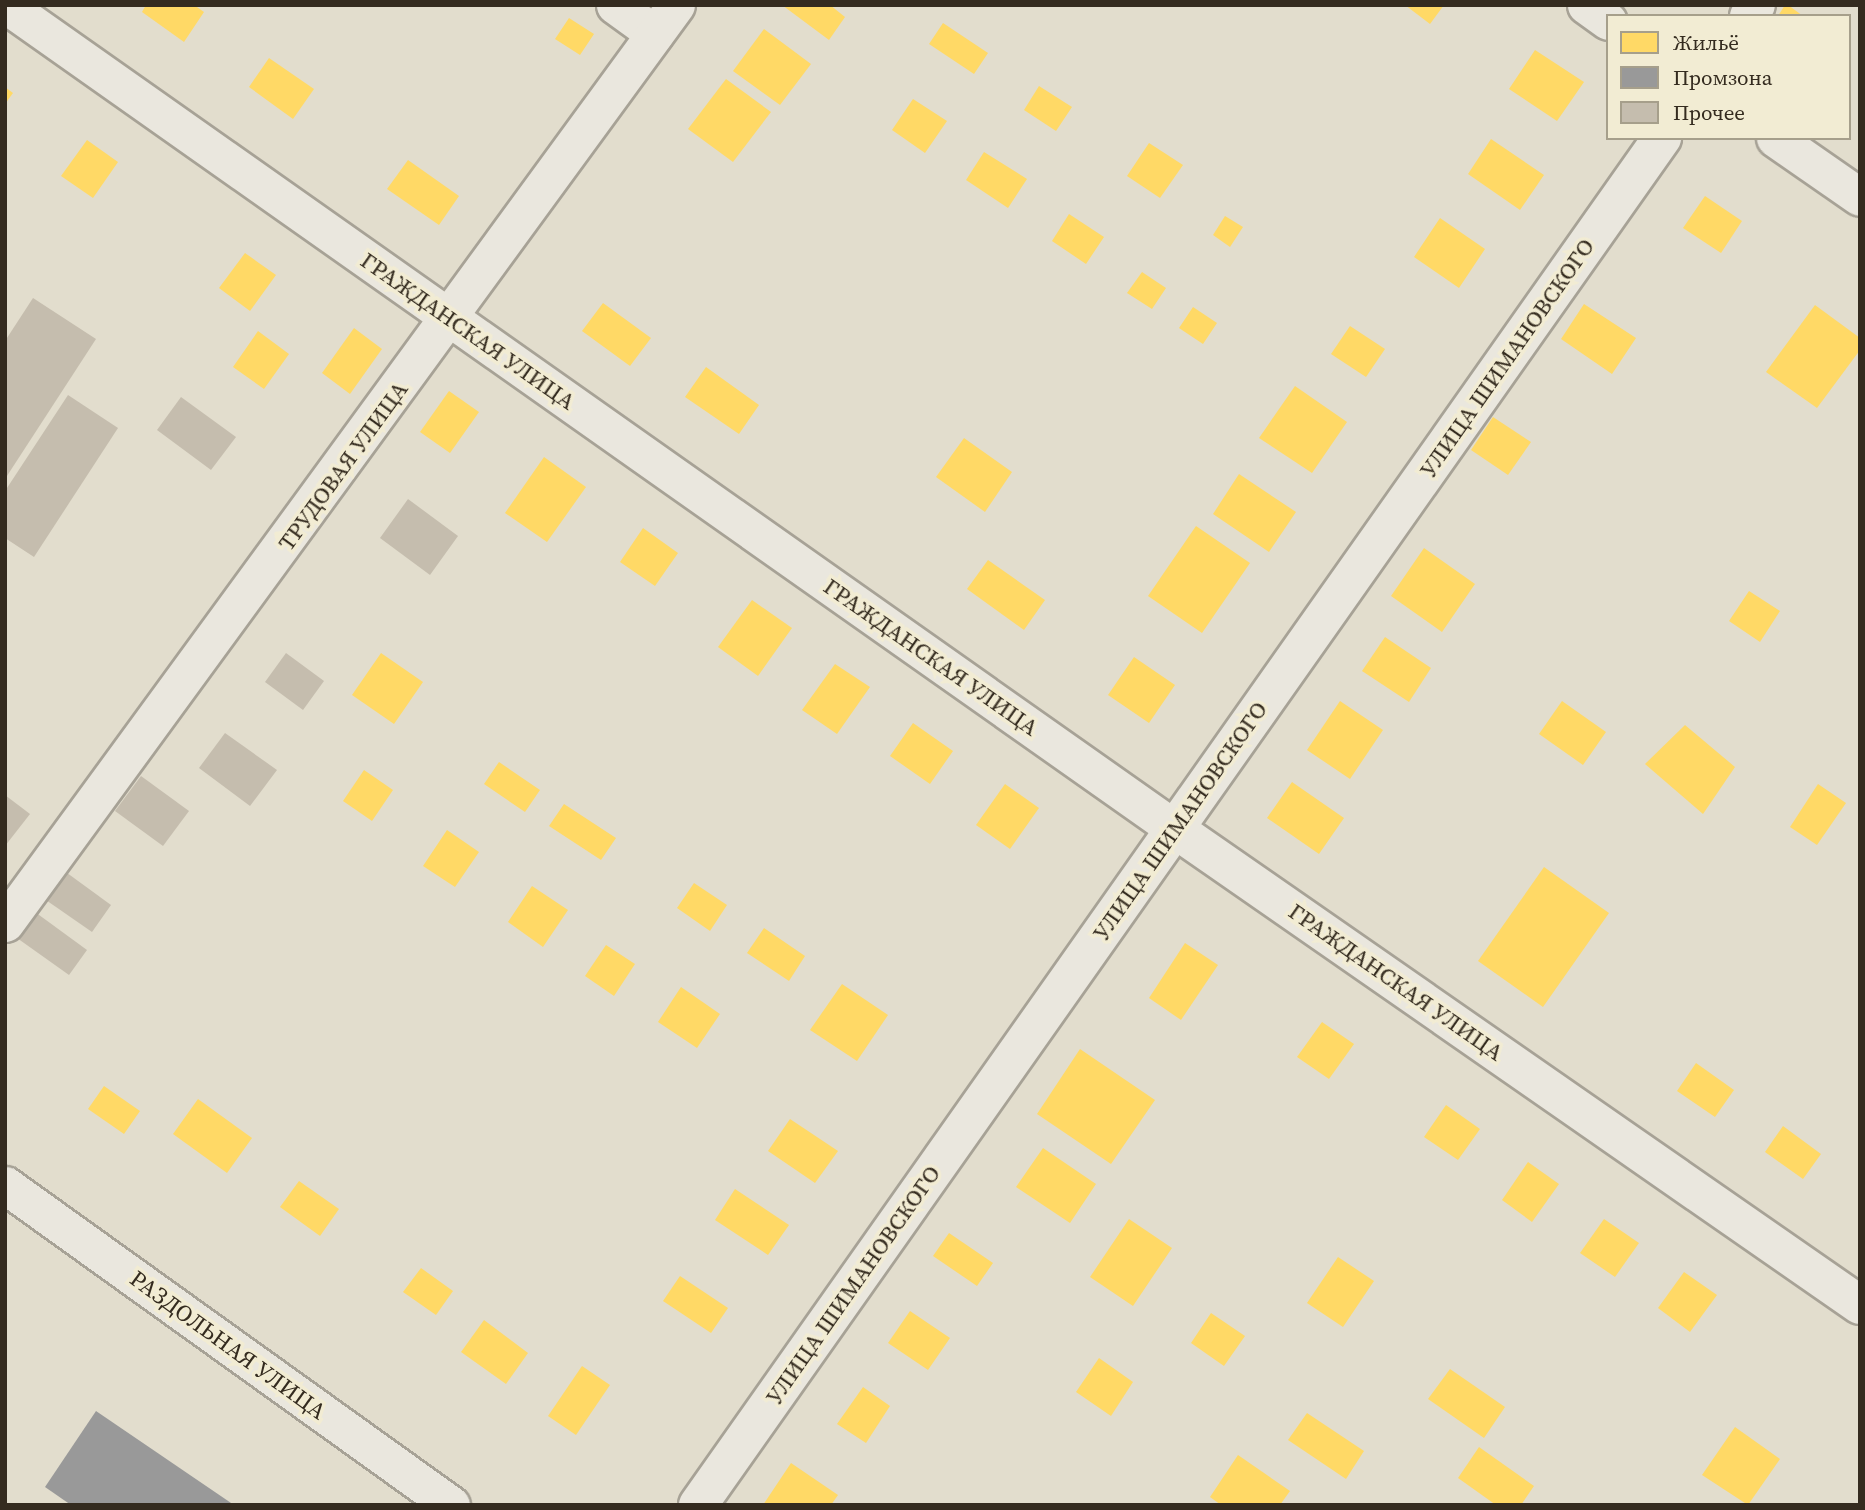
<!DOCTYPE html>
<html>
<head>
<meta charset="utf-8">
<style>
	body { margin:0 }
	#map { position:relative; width:1865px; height:1510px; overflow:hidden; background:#e2ddcd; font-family:"Source Serif 4",serif }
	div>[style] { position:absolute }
	.homes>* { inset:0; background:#ffd966 }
	.industry>* { inset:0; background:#999 }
	.building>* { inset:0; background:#c5bdae }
	.roads { filter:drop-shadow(2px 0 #a7a296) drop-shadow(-2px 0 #a7a296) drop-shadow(0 2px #a7a296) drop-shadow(0 -2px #a7a296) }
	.street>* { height:37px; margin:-18.5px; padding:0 18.5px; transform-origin:18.5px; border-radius:18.5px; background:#eae7de }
	.secondary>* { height:38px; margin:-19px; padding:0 19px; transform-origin:19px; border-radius:19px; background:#eae7de }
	span { translate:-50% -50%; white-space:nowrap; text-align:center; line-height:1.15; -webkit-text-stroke:7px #f2ecd3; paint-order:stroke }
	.street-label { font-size:23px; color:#342b1f }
	.frame { position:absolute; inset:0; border:7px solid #342b1f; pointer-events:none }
	.legend { position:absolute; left:1606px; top:14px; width:245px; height:126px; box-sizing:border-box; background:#f2ecd3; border:2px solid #a69f8b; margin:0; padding:9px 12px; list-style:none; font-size:21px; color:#342b1f }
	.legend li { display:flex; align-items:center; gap:14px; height:35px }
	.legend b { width:35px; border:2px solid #a69f8b }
</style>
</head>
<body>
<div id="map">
	<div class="homes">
		<i style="clip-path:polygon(146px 5px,194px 5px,204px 12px,184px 42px,142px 12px)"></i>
		<i style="clip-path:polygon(782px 5px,830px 5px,845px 17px,829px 40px)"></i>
		<i style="clip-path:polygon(1405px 5px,1444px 5px,1430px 24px)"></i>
		<i style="clip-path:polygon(1785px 5px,1788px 5px,1803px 16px,1778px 16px)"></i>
		<i style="clip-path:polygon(569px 18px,594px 34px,580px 55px,555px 39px)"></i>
		<i style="clip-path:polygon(943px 23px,988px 53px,974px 74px,929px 44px)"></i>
		<i style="clip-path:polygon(764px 29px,811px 64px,780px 105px,733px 71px)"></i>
		<i style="clip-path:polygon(1535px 50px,1584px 82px,1557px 121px,1509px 89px)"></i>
		<i style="clip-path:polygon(269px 58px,314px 89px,293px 119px,249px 87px)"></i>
		<i style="clip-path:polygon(726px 79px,771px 112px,733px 162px,688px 129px)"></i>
		<i style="clip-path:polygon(1039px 86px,1072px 107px,1056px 131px,1024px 110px)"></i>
		<i style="clip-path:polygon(5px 87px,13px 93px,5px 104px)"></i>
		<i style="clip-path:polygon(913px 99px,947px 121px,925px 153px,892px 130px)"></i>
		<i style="clip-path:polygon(1491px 139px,1544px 175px,1520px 210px,1468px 174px)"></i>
		<i style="clip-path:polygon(87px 140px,118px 162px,93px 198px,61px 176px)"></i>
		<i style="clip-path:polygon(1149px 143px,1183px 165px,1160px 198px,1127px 176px)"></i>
		<i style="clip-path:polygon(984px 152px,1027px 179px,1008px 208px,966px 180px)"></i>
		<i style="clip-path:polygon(408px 160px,459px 196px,439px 225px,387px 189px)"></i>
		<i style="clip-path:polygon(1705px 196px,1742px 221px,1721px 253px,1683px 228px)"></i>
		<i style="clip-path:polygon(1069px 214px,1104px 237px,1086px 264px,1052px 241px)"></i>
		<i style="clip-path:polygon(1225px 216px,1243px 227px,1230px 247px,1213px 235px)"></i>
		<i style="clip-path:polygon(1440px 218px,1485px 249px,1459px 288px,1414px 257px)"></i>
		<i style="clip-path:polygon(245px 253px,276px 275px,250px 311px,219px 288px)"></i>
		<i style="clip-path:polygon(1142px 272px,1166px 288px,1152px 309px,1127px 293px)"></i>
		<i style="clip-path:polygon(603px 303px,651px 338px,630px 366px,582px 331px)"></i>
		<i style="clip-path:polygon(1584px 304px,1636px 338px,1612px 374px,1561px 339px)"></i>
		<i style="clip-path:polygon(1815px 305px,1860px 338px,1860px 350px,1817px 408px,1766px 372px)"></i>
		<i style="clip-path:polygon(1193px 307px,1217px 323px,1203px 344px,1179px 328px)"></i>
		<i style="clip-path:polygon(1350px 326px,1385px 349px,1366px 377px,1331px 354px)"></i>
		<i style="clip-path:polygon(354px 328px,382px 349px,350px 394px,322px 373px)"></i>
		<i style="clip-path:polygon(258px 331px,289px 354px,264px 389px,233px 367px)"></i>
		<i style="clip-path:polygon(706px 367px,759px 405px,739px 434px,685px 397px)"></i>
		<i style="clip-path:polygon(1295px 386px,1347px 422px,1312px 473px,1259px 438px)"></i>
		<i style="clip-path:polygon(449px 391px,479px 412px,450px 453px,420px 432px)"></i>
		<i style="clip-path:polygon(1493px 417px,1531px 442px,1508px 475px,1471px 450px)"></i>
		<i style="clip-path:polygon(964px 438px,1012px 472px,985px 512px,936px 477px)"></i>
		<i style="clip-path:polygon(544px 457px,586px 487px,547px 542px,505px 513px)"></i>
		<i style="clip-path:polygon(1239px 474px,1296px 512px,1269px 552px,1213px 514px)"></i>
		<i style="clip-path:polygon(1196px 526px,1250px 563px,1202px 633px,1148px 596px)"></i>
		<i style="clip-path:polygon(643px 528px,678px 553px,655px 586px,620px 562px)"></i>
		<i style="clip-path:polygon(1424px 548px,1475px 584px,1442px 632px,1391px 596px)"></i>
		<i style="clip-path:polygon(988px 560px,1045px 600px,1024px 630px,967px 589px)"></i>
		<i style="clip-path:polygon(1749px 591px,1780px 611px,1760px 642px,1729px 621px)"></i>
		<i style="clip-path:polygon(752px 600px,792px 628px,758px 676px,718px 647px)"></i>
		<i style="clip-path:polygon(1385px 637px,1431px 668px,1409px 702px,1362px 671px)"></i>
		<i style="clip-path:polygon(381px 653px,423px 682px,394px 724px,352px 695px)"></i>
		<i style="clip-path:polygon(1134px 657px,1175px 685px,1149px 723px,1108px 695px)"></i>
		<i style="clip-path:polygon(835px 664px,870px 687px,837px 734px,802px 710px)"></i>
		<i style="clip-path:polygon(1340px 701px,1383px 730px,1350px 779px,1307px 750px)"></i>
		<i style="clip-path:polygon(1562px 701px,1606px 732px,1583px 765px,1539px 734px)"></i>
		<i style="clip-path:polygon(913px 723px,953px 751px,930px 784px,890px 756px)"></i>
		<i style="clip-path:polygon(1685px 725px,1735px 767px,1703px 814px,1645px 764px)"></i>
		<i style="clip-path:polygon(499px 762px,540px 790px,525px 812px,484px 784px)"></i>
		<i style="clip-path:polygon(364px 770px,393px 790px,372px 821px,343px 801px)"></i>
		<i style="clip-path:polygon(1292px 782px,1344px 818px,1319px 854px,1267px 818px)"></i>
		<i style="clip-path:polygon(1005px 784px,1039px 808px,1010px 849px,976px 825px)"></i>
		<i style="clip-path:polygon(1818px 784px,1846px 803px,1817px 845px,1790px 827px)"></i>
		<i style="clip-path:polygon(564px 804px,616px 838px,601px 860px,549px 826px)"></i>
		<i style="clip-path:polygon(447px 830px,479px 852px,455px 887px,423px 866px)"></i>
		<i style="clip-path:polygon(1544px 867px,1609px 913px,1543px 1007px,1478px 961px)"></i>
		<i style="clip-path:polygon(694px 883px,727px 905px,710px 931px,677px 908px)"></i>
		<i style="clip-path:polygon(532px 886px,568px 910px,543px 947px,508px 922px)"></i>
		<i style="clip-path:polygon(764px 928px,805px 956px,789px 981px,747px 953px)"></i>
		<i style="clip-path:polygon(1185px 943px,1218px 965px,1181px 1020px,1149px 998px)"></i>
		<i style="clip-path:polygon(606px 945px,635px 964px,614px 996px,585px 976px)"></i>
		<i style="clip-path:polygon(842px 984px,888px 1015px,857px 1061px,810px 1030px)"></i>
		<i style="clip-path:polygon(681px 987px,720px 1014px,697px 1048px,658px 1022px)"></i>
		<i style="clip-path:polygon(1322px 1022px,1354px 1044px,1329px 1079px,1297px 1057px)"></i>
		<i style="clip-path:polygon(1080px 1049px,1155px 1100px,1111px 1164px,1037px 1114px)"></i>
		<i style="clip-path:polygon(1696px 1063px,1734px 1090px,1715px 1117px,1677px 1091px)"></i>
		<i style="clip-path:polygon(104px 1086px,140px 1111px,124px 1134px,88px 1109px)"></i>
		<i style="clip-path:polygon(198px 1099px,252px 1138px,227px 1173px,173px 1134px)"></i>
		<i style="clip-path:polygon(1446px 1105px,1480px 1129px,1458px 1160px,1424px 1137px)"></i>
		<i style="clip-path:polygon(790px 1119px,838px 1151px,815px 1183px,768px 1151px)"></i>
		<i style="clip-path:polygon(1783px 1126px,1821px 1154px,1803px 1179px,1765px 1152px)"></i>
		<i style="clip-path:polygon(1043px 1148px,1096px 1184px,1070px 1223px,1016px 1187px)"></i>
		<i style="clip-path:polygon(1528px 1162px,1559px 1184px,1532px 1222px,1502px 1200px)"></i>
		<i style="clip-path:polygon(299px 1181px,339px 1209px,320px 1236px,280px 1207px)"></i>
		<i style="clip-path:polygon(735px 1189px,789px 1225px,768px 1255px,715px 1220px)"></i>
		<i style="clip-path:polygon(1129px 1219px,1172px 1248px,1133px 1306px,1090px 1277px)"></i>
		<i style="clip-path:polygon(1604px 1219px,1639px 1243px,1615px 1277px,1580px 1253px)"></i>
		<i style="clip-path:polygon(949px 1233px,993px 1263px,977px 1286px,933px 1256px)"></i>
		<i style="clip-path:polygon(1338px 1257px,1374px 1281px,1343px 1327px,1307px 1303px)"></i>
		<i style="clip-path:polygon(421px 1268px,453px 1291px,436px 1315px,403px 1292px)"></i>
		<i style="clip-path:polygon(1684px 1272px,1717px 1295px,1690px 1332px,1658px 1308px)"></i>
		<i style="clip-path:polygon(680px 1276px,728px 1308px,711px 1333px,663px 1301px)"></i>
		<i style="clip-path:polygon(910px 1311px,950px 1338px,928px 1370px,888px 1343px)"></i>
		<i style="clip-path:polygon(1211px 1313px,1245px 1336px,1224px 1366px,1191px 1343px)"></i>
		<i style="clip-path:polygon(484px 1320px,528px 1353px,506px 1384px,461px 1352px)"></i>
		<i style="clip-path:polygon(1099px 1358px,1133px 1382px,1111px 1416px,1076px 1392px)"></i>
		<i style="clip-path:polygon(582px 1366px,610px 1385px,576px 1435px,548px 1416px)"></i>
		<i style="clip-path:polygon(1450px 1369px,1505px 1407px,1484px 1438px,1428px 1399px)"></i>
		<i style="clip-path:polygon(863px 1387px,890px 1406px,866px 1443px,837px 1424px)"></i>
		<i style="clip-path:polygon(1307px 1413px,1364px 1451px,1346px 1479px,1288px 1440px)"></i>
		<i style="clip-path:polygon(1735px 1427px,1780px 1459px,1748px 1505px,1702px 1475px)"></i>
		<i style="clip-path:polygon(1479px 1447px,1534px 1486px,1521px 1505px,1496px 1505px,1458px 1478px)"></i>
		<i style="clip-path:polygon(1238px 1455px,1290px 1491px,1280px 1505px,1221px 1505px,1210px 1497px)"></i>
		<i style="clip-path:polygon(791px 1463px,838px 1495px,831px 1505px,763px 1505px)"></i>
	</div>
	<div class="industry">
		<i style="clip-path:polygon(96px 1411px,234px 1505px,71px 1505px,45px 1487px)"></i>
	</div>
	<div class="building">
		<i style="clip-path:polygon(33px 298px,96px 339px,5px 479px,5px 341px)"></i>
		<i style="clip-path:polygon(68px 395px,118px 428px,34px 557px,5px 538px,5px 491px)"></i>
		<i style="clip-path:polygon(181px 397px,236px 437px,211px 470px,157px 430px)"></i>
		<i style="clip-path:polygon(408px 499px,458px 536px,430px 575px,380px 538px)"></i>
		<i style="clip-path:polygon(286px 653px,324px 681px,303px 710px,265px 682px)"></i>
		<i style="clip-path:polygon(225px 733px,277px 770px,250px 806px,199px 768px)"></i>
		<i style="clip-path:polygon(141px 776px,189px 811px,163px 846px,115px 811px)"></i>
		<i style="clip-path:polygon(5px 795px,30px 814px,5px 846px)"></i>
		<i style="clip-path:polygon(63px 870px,111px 905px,92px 932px,43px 898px)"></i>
		<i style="clip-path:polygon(35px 912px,87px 950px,69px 975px,17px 938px)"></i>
	</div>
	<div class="roads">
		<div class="street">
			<i style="left:6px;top:5px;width:1430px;rotate:35.18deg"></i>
			<i style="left:615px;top:5px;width:49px;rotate:35.9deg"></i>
			<i style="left:1586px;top:5px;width:27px;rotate:36deg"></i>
			<i style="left:1775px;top:138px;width:103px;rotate:34.8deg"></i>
			<i style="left:5px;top:923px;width:1137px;rotate:-53.84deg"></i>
			<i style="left:5px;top:1185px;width:549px;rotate:35.66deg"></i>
		</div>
		<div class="secondary">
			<i style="left:1749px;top:16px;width:13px;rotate:-58deg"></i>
			<i style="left:1175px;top:829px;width:834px;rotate:34.8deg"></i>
			<i style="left:698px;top:1505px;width:1673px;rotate:-54.81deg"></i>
		</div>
	</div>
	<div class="street-label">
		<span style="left:468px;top:331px;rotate:35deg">ГРАЖДАНСКАЯ УЛИЦА</span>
		<span style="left:1507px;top:358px;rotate:-55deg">УЛИЦА ШИМАНОВСКОГО</span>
		<span style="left:343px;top:466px;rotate:-54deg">ТРУДОВАЯ УЛИЦА</span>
		<span style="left:931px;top:657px;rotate:35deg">ГРАЖДАНСКАЯ УЛИЦА</span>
		<span style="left:1180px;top:821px;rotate:-55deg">УЛИЦА ШИМАНОВСКОГО</span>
		<span style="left:1396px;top:982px;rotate:35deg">ГРАЖДАНСКАЯ УЛИЦА</span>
		<span style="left:853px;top:1285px;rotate:-55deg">УЛИЦА ШИМАНОВСКОГО</span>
		<span style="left:228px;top:1345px;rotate:36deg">РАЗДОЛЬНАЯ УЛИЦА</span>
	</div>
	<div class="frame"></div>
	<ul class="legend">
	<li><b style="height:19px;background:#ffd966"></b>Жильё</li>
	<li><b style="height:19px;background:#999"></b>Промзона</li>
	<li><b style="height:19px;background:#c5bdae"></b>Прочее</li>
	</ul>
</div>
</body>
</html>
